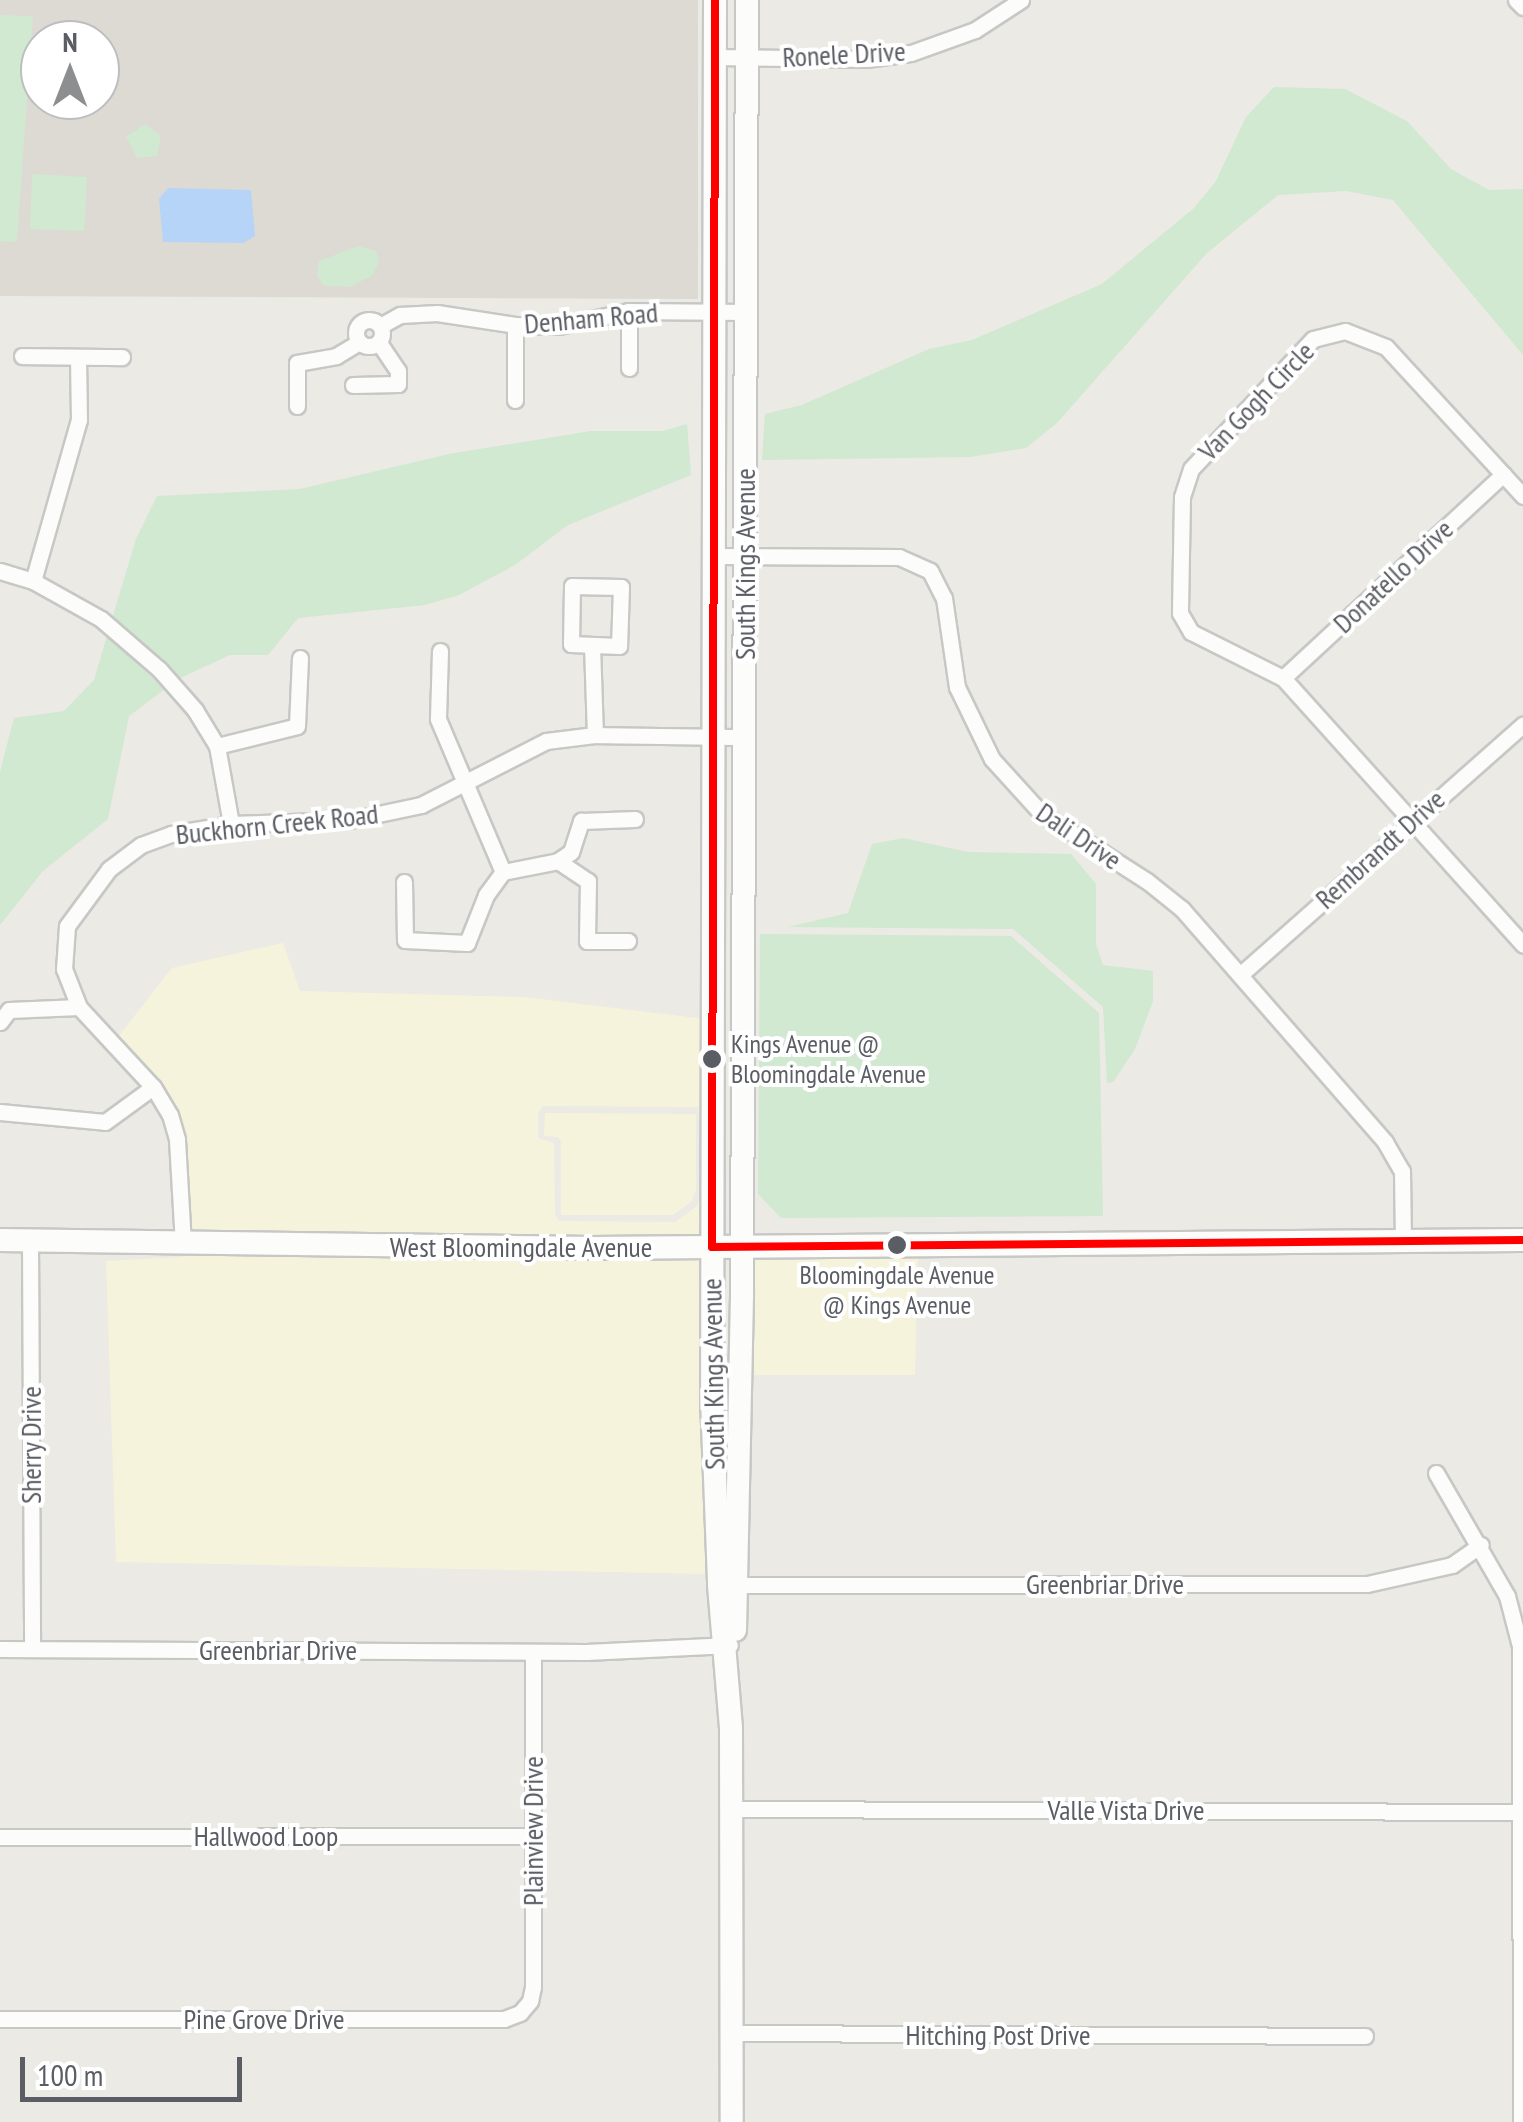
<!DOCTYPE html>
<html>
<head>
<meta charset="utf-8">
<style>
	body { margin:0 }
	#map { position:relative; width:1523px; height:2122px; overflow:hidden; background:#ebeae4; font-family:"PT Sans Narrow",sans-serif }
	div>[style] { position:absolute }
	.commercial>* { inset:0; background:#f6f3dc }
	.education>* { inset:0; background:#dcdad2 }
	.green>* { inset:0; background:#d1e8d1 }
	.water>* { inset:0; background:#b6d4f7 }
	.roads { filter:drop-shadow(2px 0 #c7c8c6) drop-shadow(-2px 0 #c7c8c6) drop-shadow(0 2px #c7c8c6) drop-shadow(0 -2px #c7c8c6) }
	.street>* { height:15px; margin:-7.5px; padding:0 7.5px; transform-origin:7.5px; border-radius:7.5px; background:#fcfcfb }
	.street>.ring { margin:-7.5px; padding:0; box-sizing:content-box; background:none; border:15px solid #fcfcfb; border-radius:50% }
	.secondary>* { height:22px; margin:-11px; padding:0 11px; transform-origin:11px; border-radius:11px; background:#fcfcfb }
	.bus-1>* { height:8px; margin:-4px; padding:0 4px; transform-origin:4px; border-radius:4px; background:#f00 }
	.dots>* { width:28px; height:28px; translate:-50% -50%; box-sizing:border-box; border:5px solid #fff; border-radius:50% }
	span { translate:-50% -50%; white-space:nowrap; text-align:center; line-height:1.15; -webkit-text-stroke:8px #fff; paint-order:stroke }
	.bus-label { font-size:26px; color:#5a5d63 }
	.left { translate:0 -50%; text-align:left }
	.street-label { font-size:28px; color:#5a5d63 }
	.north { position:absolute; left:20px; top:20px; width:100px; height:100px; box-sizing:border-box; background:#fff; border:2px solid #bdbec1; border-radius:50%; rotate:0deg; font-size:28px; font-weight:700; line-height:40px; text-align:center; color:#5a5d63 }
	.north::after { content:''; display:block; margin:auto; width:35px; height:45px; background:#8d8e90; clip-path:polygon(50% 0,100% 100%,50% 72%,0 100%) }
	.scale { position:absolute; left:20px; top:2057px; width:222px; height:45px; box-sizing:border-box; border:5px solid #5a5d63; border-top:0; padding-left:12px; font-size:30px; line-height:35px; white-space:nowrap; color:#5a5d63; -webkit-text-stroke:8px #fff; paint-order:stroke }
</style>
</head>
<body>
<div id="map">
	<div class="commercial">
		<i style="clip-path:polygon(evenodd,283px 943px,300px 991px,523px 997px,706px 1019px,704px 1239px,191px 1236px,185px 1138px,178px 1112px,155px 1075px,118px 1037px,172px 968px,283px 943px,543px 1106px,698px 1107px,703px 1190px,697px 1206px,675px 1222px,559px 1221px,555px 1214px,554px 1143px,538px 1138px,538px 1113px,543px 1106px)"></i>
		<i style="clip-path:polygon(545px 1113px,696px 1114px,696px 1190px,692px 1201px,673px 1215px,561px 1215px,561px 1142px,558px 1137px,544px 1136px)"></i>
		<i style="clip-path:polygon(184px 1253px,704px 1256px,711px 1574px,116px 1562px,106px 1261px,183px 1257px)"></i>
		<i style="clip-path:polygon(918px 1255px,915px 1375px,748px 1375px,749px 1256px)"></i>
	</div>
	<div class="education">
		<i style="clip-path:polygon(evenodd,0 0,698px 0,698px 299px,0 296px,0 0,40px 40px,100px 40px,100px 100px,40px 100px,40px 40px)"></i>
	</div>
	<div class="green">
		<i style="clip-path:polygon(0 15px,33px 16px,17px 242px,0 241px)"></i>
		<i style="clip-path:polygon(1274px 87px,1345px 89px,1407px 121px,1451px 169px,1489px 190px,1523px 189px,1523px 355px,1393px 200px,1346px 191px,1278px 195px,1207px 253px,1057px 423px,1026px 448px,970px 457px,762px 460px,765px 414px,802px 405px,929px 349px,972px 340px,1102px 284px,1194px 208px,1216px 181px,1246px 117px)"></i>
		<i style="clip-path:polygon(145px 124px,161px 136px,157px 156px,137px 158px,126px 137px)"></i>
		<i style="clip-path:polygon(32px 174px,87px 177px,84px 231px,30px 229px)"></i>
		<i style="clip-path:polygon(358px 246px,376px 251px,379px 262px,373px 275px,350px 287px,324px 286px,317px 275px,319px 261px)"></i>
		<i style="clip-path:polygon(687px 424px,691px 475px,568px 525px,515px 565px,459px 595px,425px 605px,298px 618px,268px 655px,230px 655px,178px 679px,112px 619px,136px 539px,157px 496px,300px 489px,449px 454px,591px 431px,663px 431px)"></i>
		<i style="clip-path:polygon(107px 636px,165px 689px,129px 716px,108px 819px,43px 871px,0 925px,0 772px,14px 718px,64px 711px,94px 680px)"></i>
		<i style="clip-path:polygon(903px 838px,968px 852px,1071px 854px,1096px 884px,1096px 944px,1103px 965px,1153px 971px,1153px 1001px,1135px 1049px,1113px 1082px,1107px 1083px,1103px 1007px,1013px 929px,788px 927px,848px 913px,872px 844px)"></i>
		<i style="clip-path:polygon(760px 934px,1011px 936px,1099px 1013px,1103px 1216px,781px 1218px,758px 1194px)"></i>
	</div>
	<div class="water">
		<i style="clip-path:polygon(168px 188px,251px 190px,255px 236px,243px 243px,163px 242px,159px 199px)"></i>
	</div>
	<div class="roads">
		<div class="street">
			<i style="left:1516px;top:0;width:10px;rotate:45deg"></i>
			<i style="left:714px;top:57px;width:152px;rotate:0.8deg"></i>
			<i style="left:866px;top:59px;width:45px;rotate:-7.6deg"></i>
			<i style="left:911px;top:53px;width:68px;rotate:-19.8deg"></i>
			<i style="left:975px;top:30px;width:55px;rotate:-33.1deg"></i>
			<i style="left:629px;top:311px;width:57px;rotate:90deg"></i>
			<i class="ring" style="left:356px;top:320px;width:11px;height:11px"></i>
			<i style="left:380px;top:326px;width:23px;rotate:-29deg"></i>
			<i style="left:400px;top:315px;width:37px;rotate:-3deg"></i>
			<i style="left:437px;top:313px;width:79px;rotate:8.7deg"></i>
			<i style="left:515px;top:325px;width:44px;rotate:1.3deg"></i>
			<i style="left:559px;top:326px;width:72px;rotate:-12.1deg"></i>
			<i style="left:629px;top:311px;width:117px;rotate:0.5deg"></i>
			<i style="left:22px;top:356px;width:100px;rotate:0.6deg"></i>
			<i style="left:353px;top:385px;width:45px;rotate:-1.3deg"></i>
			<i style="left:398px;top:384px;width:13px;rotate:-90deg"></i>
			<i style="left:398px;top:371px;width:34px;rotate:-124deg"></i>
			<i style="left:515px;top:400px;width:75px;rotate:-90deg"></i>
			<i style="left:297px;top:406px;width:43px;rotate:-90deg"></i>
			<i style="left:297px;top:363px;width:40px;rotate:-10deg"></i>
			<i style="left:336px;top:356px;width:27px;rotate:-31deg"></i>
			<i style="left:1523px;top:496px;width:202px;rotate:-132.6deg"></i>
			<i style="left:1386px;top:347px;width:44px;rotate:-158.7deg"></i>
			<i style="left:1345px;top:331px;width:33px;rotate:166deg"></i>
			<i style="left:1313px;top:339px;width:178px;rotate:133.2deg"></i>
			<i style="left:1191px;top:469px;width:29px;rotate:108deg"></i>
			<i style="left:1182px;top:497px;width:116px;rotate:91deg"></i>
			<i style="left:1180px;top:613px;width:22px;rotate:60deg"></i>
			<i style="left:1191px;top:632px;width:103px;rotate:26.6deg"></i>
			<i style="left:1283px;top:678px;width:359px;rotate:48deg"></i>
			<i style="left:715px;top:556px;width:184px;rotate:0.3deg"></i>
			<i style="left:899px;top:557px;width:34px;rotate:24deg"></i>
			<i style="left:930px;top:571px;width:30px;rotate:63deg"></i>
			<i style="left:944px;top:598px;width:90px;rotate:81.7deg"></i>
			<i style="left:957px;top:687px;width:80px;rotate:64.1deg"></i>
			<i style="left:992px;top:759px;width:73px;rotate:47.8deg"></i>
			<i style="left:1041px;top:813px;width:126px;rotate:32.7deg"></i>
			<i style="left:1147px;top:881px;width:45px;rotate:38.7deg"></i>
			<i style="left:1182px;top:909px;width:309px;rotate:48.9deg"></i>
			<i style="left:1385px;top:1142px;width:34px;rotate:60deg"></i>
			<i style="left:1402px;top:1171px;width:69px;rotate:89.2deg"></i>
			<i style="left:0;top:571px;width:34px;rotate:17deg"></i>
			<i style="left:33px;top:581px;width:78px;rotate:29.2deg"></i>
			<i style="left:101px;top:619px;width:77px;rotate:40.8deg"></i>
			<i style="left:159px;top:669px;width:55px;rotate:48.7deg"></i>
			<i style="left:195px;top:710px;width:42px;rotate:58.6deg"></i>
			<i style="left:217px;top:746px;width:79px;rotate:79.8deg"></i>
			<i style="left:33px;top:581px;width:167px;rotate:-74.1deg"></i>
			<i style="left:79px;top:420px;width:63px;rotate:-90.9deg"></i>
			<i style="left:572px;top:586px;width:49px;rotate:1.2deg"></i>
			<i style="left:621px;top:587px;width:59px;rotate:91.9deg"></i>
			<i style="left:619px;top:646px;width:48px;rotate:-177.6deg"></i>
			<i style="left:571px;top:644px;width:58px;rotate:-89deg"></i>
			<i style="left:592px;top:645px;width:90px;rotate:88.1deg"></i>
			<i style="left:440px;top:651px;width:68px;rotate:91.7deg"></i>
			<i style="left:438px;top:719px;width:166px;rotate:67deg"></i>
			<i style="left:1283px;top:678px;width:300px;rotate:-42.8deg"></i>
			<i style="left:217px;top:746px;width:82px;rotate:-14deg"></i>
			<i style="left:297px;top:726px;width:68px;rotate:-87.5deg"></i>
			<i style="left:558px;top:861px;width:36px;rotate:34deg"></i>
			<i style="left:588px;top:881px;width:60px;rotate:91deg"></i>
			<i style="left:587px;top:941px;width:41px"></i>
			<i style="left:503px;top:872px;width:56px;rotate:-11.3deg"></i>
			<i style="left:558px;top:861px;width:16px;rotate:-35deg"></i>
			<i style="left:571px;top:852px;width:33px;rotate:-72deg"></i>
			<i style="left:581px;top:821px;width:54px;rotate:-2.1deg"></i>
			<i style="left:404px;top:882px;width:58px;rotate:89deg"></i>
			<i style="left:405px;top:940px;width:62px;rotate:2.8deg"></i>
			<i style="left:467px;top:943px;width:52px;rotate:-68.4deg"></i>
			<i style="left:486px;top:895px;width:29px;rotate:-54deg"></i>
			<i style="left:1240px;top:975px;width:378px;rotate:-41.5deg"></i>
			<i style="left:0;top:1022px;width:15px;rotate:-53deg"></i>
			<i style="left:9px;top:1010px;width:70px;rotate:-2.5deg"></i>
			<i style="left:0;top:1112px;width:105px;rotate:5.4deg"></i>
			<i style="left:105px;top:1122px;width:59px;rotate:-36.1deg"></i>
			<i style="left:30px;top:1241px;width:408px;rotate:89.7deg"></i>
			<i style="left:183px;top:1244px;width:105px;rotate:-93.3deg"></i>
			<i style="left:177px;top:1139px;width:25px;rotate:-106deg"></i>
			<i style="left:170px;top:1115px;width:33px;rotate:-121deg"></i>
			<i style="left:153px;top:1087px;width:109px;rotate:-132.8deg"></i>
			<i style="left:79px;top:1007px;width:41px;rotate:-111.5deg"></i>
			<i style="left:64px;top:969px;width:43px;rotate:-86deg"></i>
			<i style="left:67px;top:926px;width:71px;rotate:-53.6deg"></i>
			<i style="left:109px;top:869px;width:40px;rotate:-37deg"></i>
			<i style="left:141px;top:845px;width:32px;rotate:-20deg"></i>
			<i style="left:171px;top:834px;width:61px;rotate:-9.5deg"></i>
			<i style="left:231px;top:824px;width:119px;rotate:-1.9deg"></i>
			<i style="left:350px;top:820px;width:73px;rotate:-11.9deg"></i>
			<i style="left:421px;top:805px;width:140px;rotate:-27.1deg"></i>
			<i style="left:546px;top:741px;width:49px;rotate:-7deg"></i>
			<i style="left:595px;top:735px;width:149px;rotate:0.8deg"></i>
			<i style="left:1436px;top:1473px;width:142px;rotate:60deg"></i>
			<i style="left:1507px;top:1596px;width:52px;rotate:75.4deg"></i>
			<i style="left:1520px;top:1646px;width:476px;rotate:89.9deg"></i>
			<i style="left:729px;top:1585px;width:638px;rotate:-0.09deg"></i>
			<i style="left:1367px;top:1584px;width:87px;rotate:-12.6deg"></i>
			<i style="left:1452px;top:1565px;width:35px;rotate:-35deg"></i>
			<i style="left:0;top:1649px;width:586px;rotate:0.29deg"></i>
			<i style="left:586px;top:1652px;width:144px;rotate:-2.8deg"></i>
			<i style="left:732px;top:1809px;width:788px;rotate:0.22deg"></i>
			<i style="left:0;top:1837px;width:533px;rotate:-0.11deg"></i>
			<i style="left:0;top:2019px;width:504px"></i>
			<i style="left:504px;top:2019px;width:17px;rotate:-21deg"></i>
			<i style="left:520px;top:2013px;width:16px;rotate:-50deg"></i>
			<i style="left:530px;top:2001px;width:14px;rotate:-78deg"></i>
			<i style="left:533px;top:1987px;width:335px;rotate:-90deg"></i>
			<i style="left:733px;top:2033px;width:632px;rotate:0.27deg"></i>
		</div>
		<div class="secondary">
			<i style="left:715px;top:0;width:1399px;rotate:90.12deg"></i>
			<i style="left:712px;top:1399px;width:186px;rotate:87.8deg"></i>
			<i style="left:719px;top:1585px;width:144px;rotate:85.2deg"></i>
			<i style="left:731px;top:1728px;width:394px;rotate:89.9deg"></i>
			<i style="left:0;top:1240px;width:592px;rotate:0.77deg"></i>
			<i style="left:592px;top:1248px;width:931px;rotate:-0.49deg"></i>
			<i style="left:735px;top:1630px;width:338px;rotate:-88.8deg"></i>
			<i style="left:742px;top:1292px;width:1292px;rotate:-89.78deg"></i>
		</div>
	</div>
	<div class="bus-1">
		<i style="left:715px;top:0;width:1247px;rotate:90.14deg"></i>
		<i style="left:712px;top:1247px;width:811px;rotate:-0.49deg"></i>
	</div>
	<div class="dots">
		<i style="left:712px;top:1059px;background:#5a5d63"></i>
		<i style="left:897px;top:1245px;background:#5a5d63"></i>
	</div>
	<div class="bus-label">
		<span class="left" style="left:731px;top:1059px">Kings Avenue @<br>Bloomingdale Avenue</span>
		<span style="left:897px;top:1290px">Bloomingdale Avenue<br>@ Kings Avenue</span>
	</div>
	<div class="street-label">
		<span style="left:844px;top:54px;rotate:-3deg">Ronele Drive</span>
		<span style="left:591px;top:318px;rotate:-5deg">Denham Road</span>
		<span style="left:1256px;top:401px;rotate:-46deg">Van Gogh Circle</span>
		<span style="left:745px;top:564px;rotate:-90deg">South Kings Avenue</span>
		<span style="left:1393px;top:576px;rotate:-43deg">Donatello Drive</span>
		<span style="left:277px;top:824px;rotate:-6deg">Buckhorn Creek Road</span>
		<span style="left:1079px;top:836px;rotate:34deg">Dali Drive</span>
		<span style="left:1380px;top:849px;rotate:-42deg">Rembrandt Drive</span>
		<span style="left:521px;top:1247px">West Bloomingdale Avenue</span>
		<span style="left:713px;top:1374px;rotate:-91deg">South Kings Avenue</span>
		<span style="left:31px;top:1445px;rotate:-90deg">Sherry Drive</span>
		<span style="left:1105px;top:1584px">Greenbriar Drive</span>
		<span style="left:278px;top:1650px">Greenbriar Drive</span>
		<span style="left:1126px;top:1810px">Valle Vista Drive</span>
		<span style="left:533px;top:1831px;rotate:-90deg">Plainview Drive</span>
		<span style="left:266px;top:1836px">Hallwood Loop</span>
		<span style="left:264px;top:2019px">Pine Grove Drive</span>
		<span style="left:998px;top:2035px">Hitching Post Drive</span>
	</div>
	<div class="north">N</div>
	<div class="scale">100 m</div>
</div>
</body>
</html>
